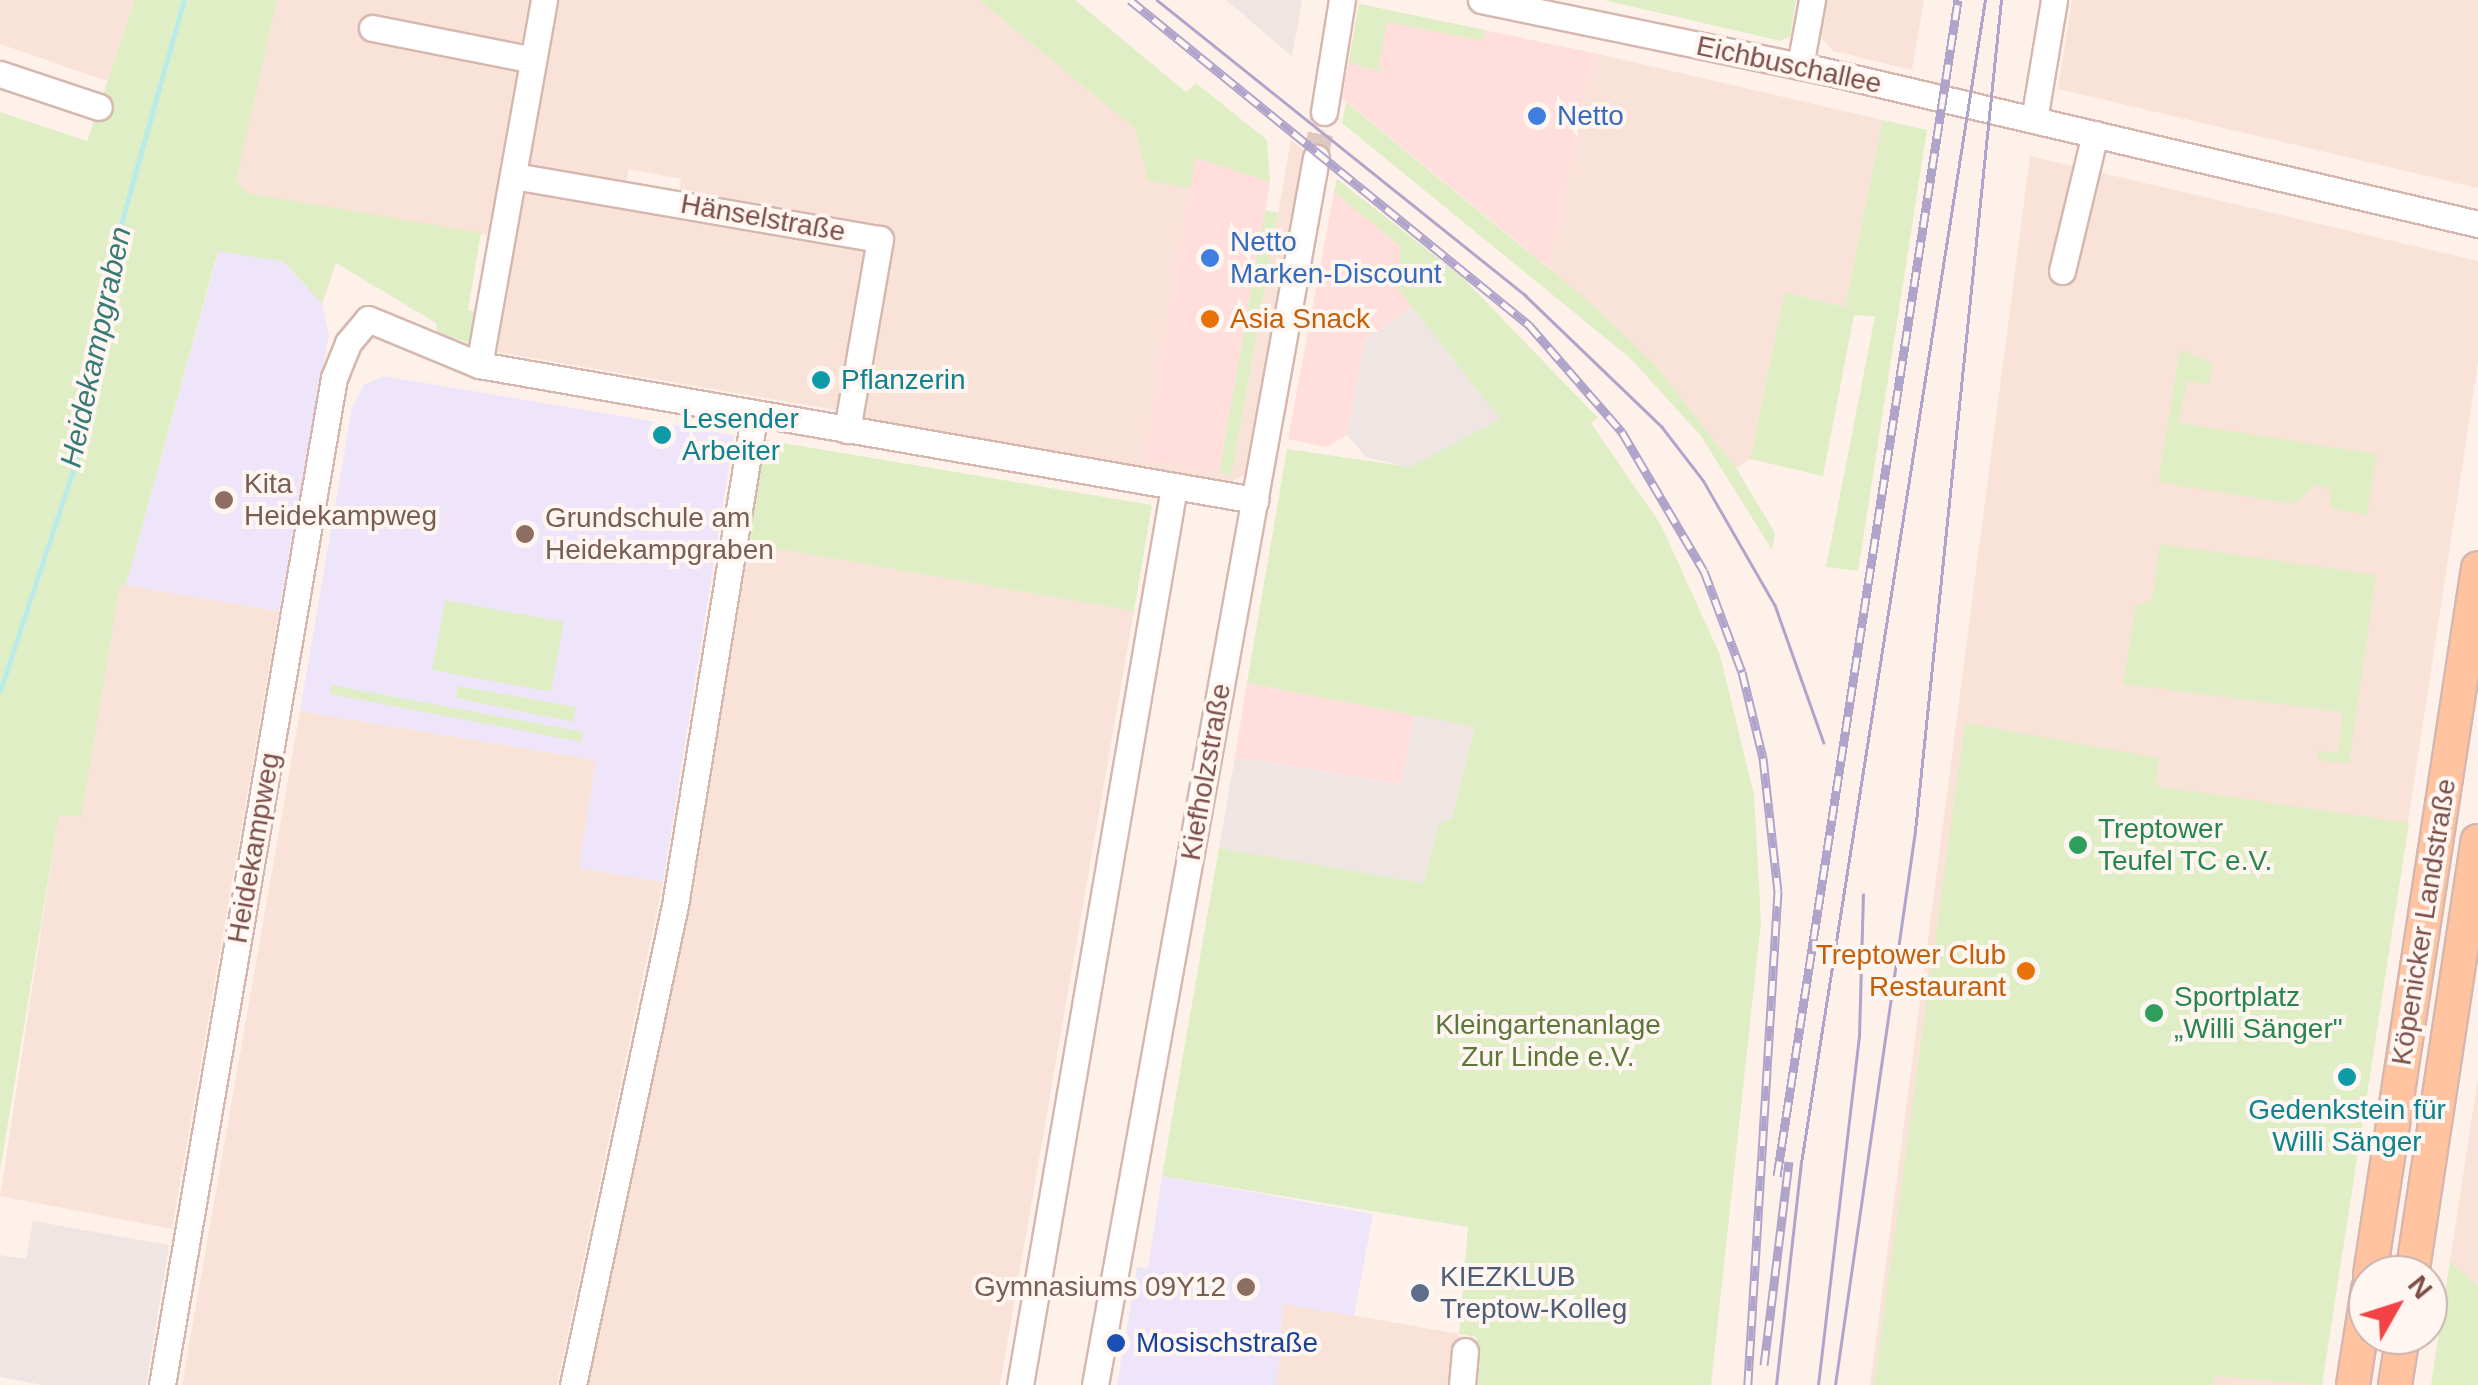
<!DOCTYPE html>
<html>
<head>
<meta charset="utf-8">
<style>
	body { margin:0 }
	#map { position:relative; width:2478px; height:1385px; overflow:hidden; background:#fef1e9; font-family:Arial,sans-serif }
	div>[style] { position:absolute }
	.residential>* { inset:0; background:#f9e3d9 }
	.commercial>* { inset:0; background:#ffdedc }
	.industrial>* { inset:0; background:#efe5e2 }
	.education>* { inset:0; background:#eee5fb }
	.green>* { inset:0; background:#e0eec5 }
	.stream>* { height:5px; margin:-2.5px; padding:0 2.5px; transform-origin:2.5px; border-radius:2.5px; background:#baebe6 }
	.minor-tunnel>* { height:25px; margin-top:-12.5px; transform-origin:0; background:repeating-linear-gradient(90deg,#dec8c1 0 25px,transparent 0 37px) }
	.roads { filter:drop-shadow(2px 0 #d5b7af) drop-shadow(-2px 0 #d5b7af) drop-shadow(0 2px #d5b7af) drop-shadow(0 -2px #d5b7af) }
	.minor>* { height:25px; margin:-12.5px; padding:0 12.5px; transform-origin:12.5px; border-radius:12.5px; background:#fff }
	.major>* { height:32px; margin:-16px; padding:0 16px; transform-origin:16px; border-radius:16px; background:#ffc49f }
	.tram>* { height:2.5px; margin:-1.25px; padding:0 1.25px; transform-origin:1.25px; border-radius:1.25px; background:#b0a4cb }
	.rail>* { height:9px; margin-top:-4.5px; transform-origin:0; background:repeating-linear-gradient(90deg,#fff6f1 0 15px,#b0a4cb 0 30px); box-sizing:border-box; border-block:2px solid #b0a4cb }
	.dots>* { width:28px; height:28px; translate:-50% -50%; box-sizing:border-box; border:5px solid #fff6f1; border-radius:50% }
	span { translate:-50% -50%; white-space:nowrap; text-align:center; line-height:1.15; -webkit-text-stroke:8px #fff6f1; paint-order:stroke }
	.street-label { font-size:28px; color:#7c4f49 }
	.shop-label { font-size:28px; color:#366cbe }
	.left { translate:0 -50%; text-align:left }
	.food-label { font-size:28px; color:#c56008 }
	.right { translate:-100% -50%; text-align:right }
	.culture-label { font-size:28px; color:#0d838f }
	.education-label { font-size:28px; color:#785e54 }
	.leisure-label { font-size:28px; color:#27864d }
	.park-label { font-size:28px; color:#5b773a }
	.service-label { font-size:28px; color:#4e5e75 }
	.transit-label { font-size:28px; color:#164399 }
	.water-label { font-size:30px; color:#387b76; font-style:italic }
	.north { position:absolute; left:2348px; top:1255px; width:100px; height:100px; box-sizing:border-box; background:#fff6f1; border:2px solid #cbb3ae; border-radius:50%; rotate:51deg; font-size:28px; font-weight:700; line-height:40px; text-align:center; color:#7c4f49 }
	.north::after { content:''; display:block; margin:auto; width:35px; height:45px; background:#f34346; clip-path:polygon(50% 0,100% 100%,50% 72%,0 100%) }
</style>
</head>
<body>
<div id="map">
	<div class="residential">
		<i style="clip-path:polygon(0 0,135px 0,107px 81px,0 44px)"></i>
		<i style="clip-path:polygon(277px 0,979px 0,1135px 129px,1148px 181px,1190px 188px,1144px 459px,1219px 473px,1232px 474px,1291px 140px,1308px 154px,1249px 473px,1230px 482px,866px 419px,860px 412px,889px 231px,679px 194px,681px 179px,629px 169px,626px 185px,528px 168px,494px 236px,247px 193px,235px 180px)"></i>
		<i style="clip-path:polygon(1822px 0,1924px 0,1912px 70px,1833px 51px,1816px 31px)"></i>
		<i style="clip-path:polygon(2072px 0,2478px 0,2478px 188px,2058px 89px)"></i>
		<i style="clip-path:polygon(1594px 53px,1883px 120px,1845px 307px,1785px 292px,1750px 459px,1736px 468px,1658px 368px,1549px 268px)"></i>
		<i style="clip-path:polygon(2030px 156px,2478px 261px,2478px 363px,2322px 1385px,1870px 1385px)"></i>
		<i style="clip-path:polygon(525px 188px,867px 249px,836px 410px,496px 352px)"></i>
		<i style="clip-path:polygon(743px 543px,1134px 611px,1000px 1385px,581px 1385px)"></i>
		<i style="clip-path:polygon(120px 584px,279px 611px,172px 1229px,0 1196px,59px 814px,80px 817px)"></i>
		<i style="clip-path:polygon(300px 711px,596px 760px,579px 868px,663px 882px,557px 1385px,182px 1385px)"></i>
		<i style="clip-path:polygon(2478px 1077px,2478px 1287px,2450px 1261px)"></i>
		<i style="clip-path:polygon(1283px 1303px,1459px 1334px,1455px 1385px,1277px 1385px)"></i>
	</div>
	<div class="commercial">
		<i style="clip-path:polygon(1359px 4px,1594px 53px,1549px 268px,1342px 98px)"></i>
		<i style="clip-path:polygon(1195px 157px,1270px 182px,1219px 473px,1144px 460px)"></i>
		<i style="clip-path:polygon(1334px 192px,1401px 246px,1398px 289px,1412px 307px,1365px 340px,1347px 435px,1326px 447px,1288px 439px)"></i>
		<i style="clip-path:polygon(1247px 683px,1414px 715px,1402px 784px,1235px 757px)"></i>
	</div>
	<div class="industrial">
		<i style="clip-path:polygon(1225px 0,1302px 0,1292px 57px,1244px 15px)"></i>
		<i style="clip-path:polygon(1412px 307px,1500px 419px,1411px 468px,1366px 457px,1347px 435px,1365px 340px)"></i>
		<i style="clip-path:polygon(1414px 715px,1475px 726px,1452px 818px,1439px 824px,1424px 883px,1219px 848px,1235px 757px,1402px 784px)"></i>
		<i style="clip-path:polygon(33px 1221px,169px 1245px,146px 1385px,43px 1385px,0 1377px,0 1255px,26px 1259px)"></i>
	</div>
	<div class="education">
		<i style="clip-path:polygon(219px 250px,284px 262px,322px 304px,329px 335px,279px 611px,126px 585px)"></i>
		<i style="clip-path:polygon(383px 376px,734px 435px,663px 882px,579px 868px,596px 760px,300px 711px,352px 407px,364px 385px)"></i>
		<i style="clip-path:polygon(1162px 1176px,1373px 1214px,1354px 1316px,1283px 1304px,1277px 1385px,1117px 1385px,1137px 1267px,1148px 1268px)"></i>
	</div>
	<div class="green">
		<i style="clip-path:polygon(135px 0,277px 0,236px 181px,248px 193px,481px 233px,468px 310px,481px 313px,471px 344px,437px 332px,436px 323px,336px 263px,322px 304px,284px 262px,218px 251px,126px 585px,120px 585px,81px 817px,59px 815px,0 1171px,0 112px,87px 141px)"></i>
		<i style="clip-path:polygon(979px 0,1075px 0,1186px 92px,1196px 83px,1267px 140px,1270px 182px,1196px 158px,1190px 188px,1148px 181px,1135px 129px)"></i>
		<i style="clip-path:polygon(1604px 0,1796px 0,1790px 36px,1781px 41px)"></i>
		<i style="clip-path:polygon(1359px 4px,1485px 30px,1483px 41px,1387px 22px,1378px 68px,1391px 74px,1361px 67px,1349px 61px)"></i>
		<i style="clip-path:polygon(1346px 102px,1591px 303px,1658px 368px,1736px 468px,1775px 533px,1772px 550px,1701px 436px,1630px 358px,1342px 123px)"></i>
		<i style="clip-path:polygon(1883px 120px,1927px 130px,1858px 571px,1826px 567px,1875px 316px,1854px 315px,1823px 476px,1750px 459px,1785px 292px,1845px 307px)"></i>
		<i style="clip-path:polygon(1337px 179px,1462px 277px,1598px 418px,1591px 423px,1661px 525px,1720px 655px,1754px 795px,1761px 922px,1711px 1385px,1471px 1385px,1477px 1337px,1459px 1334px,1468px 1227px,1162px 1176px,1219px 848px,1424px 883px,1439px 824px,1452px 818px,1475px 727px,1247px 683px,1287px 449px,1411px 467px,1500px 419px,1398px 289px,1400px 246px,1334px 192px)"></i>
		<i style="clip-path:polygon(1265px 210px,1278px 213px,1232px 474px,1219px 473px)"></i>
		<i style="clip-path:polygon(2180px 349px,2213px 364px,2209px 384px,2187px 381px,2179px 423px,2377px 454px,2367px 515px,2331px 508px,2329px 489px,2317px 485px,2294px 504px,2158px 482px)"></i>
		<i style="clip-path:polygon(759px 439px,1152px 505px,1134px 611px,743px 543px)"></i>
		<i style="clip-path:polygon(2160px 544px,2376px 575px,2349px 764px,2317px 760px,2319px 751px,2338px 753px,2343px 712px,2123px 684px,2136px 605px,2152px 600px)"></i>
		<i style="clip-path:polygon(445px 600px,564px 622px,551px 692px,432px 670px)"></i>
		<i style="clip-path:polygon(331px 685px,583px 732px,581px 742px,330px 694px)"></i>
		<i style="clip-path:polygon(458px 686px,576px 707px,573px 722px,456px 698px)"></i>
		<i style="clip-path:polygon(1965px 723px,2159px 758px,2156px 786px,2409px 823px,2322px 1385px,2214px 1376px,2212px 1385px,1874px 1385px)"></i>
		<i style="clip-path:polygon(2450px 1261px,2478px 1287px,2478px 1385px,2431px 1385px)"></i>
	</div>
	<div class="stream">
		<i style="left:0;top:691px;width:245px;rotate:-71.7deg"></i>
		<i style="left:77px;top:458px;width:191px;rotate:-80.6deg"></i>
		<i style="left:108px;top:270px;width:280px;rotate:-74.3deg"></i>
	</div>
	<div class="minor-tunnel">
		<i style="left:1316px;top:158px;width:47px;rotate:-80.1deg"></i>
	</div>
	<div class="roads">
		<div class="minor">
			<i style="left:1481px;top:0;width:346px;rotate:11.7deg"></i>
			<i style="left:1820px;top:70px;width:676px;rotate:13.17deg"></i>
			<i style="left:372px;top:28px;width:164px;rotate:11.2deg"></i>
			<i style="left:1800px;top:66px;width:67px;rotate:-79.7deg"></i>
			<i style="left:0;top:74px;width:104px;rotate:18.4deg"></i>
			<i style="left:1324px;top:112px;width:113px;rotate:-80.9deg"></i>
			<i style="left:2034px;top:120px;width:122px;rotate:-80.5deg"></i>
			<i style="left:514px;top:176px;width:371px;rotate:9.8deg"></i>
			<i style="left:880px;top:239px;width:194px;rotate:99.8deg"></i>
			<i style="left:2062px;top:271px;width:141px;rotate:-76.5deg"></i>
			<i style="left:479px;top:365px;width:371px;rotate:-79.9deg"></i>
			<i style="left:162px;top:1385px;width:1022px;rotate:-80.31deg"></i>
			<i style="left:334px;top:378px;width:38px;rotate:-68deg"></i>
			<i style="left:348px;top:343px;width:31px;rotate:-50deg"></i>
			<i style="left:368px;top:319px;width:120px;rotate:22.5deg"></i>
			<i style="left:479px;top:365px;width:788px;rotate:9.87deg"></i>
			<i style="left:573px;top:1385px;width:497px;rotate:-78deg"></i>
			<i style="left:676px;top:899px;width:489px;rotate:-80.8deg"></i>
			<i style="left:1020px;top:1385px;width:911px;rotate:-80.27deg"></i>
			<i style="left:1095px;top:1385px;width:1247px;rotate:-79.79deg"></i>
			<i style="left:1462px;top:1385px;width:34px;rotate:-85deg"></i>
		</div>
		<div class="major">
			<i style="left:2370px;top:1275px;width:715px;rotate:-81.31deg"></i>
			<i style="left:2412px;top:1275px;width:439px;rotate:-81.4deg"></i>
			<i style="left:2353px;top:1385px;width:97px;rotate:-81.1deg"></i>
			<i style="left:2395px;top:1385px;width:51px;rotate:-80.9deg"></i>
		</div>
	</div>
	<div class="tram">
		<i style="left:1157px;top:0;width:472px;rotate:38.7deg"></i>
		<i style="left:1525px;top:295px;width:190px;rotate:43.9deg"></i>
		<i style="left:1662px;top:427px;width:67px;rotate:52.3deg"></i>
		<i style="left:1703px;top:480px;width:144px;rotate:60.1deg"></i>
		<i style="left:1775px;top:605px;width:146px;rotate:70.5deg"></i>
		<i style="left:1776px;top:1385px;width:223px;rotate:-83.6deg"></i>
		<i style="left:1801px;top:1163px;width:1177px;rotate:-81.01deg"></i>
		<i style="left:1818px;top:1385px;width:351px;rotate:-83.3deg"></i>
		<i style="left:1859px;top:1036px;width:141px;rotate:-88.4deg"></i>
		<i style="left:1835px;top:1385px;width:560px;rotate:-81.78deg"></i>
		<i style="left:1915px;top:831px;width:835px;rotate:-84.09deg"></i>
	</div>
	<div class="rail">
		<i style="left:1130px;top:0;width:515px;rotate:39.16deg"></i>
		<i style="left:1529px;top:325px;width:142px;rotate:49deg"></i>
		<i style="left:1622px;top:432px;width:161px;rotate:59.5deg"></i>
		<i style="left:1704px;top:571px;width:108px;rotate:69.4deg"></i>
		<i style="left:1742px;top:672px;width:89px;rotate:76.3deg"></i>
		<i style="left:1763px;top:758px;width:134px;rotate:83.6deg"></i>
		<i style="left:1778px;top:891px;width:495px;rotate:93.5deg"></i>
		<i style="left:1777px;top:1176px;width:1190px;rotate:-81.25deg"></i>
		<i style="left:1764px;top:1365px;width:205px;rotate:-83deg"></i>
	</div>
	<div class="dots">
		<i style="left:1537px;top:116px;background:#3f7fe0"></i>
		<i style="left:1210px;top:258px;background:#3f7fe0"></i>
		<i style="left:1210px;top:319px;background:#e8710a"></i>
		<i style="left:821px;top:380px;background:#0f9aa8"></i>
		<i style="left:662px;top:435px;background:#0f9aa8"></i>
		<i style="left:224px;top:500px;background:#8d6e63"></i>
		<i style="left:525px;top:534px;background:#8d6e63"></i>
		<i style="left:2078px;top:845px;background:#2e9e5b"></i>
		<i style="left:2026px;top:971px;background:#e8710a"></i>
		<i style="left:2154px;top:1013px;background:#2e9e5b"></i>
		<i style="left:2347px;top:1077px;background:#0f9aa8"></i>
		<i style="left:1246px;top:1287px;background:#8d6e63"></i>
		<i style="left:1420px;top:1293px;background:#5c6f8a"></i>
		<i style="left:1116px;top:1343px;background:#1a4fb4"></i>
	</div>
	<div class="street-label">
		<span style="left:1789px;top:65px;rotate:12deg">Eichbuschallee</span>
		<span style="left:763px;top:218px;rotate:10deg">Hänselstraße</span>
		<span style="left:1206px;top:772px;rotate:-80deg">Kiefholzstraße</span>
		<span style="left:254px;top:848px;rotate:-80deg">Heidekampweg</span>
		<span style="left:2424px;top:922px;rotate:-81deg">Köpenicker Landstraße</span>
	</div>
	<div class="shop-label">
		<span class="left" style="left:1557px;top:116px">Netto</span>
		<span class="left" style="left:1230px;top:258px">Netto<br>Marken-Discount</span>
	</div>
	<div class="food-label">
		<span class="left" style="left:1230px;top:319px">Asia Snack</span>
		<span class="right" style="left:2006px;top:971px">Treptower Club<br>Restaurant</span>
	</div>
	<div class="culture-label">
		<span class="left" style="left:841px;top:380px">Pflanzerin</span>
		<span class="left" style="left:682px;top:435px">Lesender<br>Arbeiter</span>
		<span style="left:2347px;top:1126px">Gedenkstein für<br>Willi Sänger</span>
	</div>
	<div class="education-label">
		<span class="left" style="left:244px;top:500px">Kita<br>Heidekampweg</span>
		<span class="left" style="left:545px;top:534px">Grundschule am<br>Heidekampgraben</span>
		<span class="right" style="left:1226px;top:1287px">Gymnasiums 09Y12</span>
	</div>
	<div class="leisure-label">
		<span class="left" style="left:2098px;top:845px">Treptower<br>Teufel TC e.V.</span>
		<span class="left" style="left:2174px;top:1013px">Sportplatz<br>„Willi Sänger"</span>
	</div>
	<div class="park-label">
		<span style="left:1548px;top:1041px">Kleingartenanlage<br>Zur Linde e.V.</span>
	</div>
	<div class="service-label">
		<span class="left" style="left:1440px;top:1293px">KIEZKLUB<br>Treptow-Kolleg</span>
	</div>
	<div class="transit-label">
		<span class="left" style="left:1136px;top:1343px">Mosischstraße</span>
	</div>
	<div class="water-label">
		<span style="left:96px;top:347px;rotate:-78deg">Heidekampgraben</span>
	</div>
	<div class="north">N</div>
</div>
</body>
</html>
